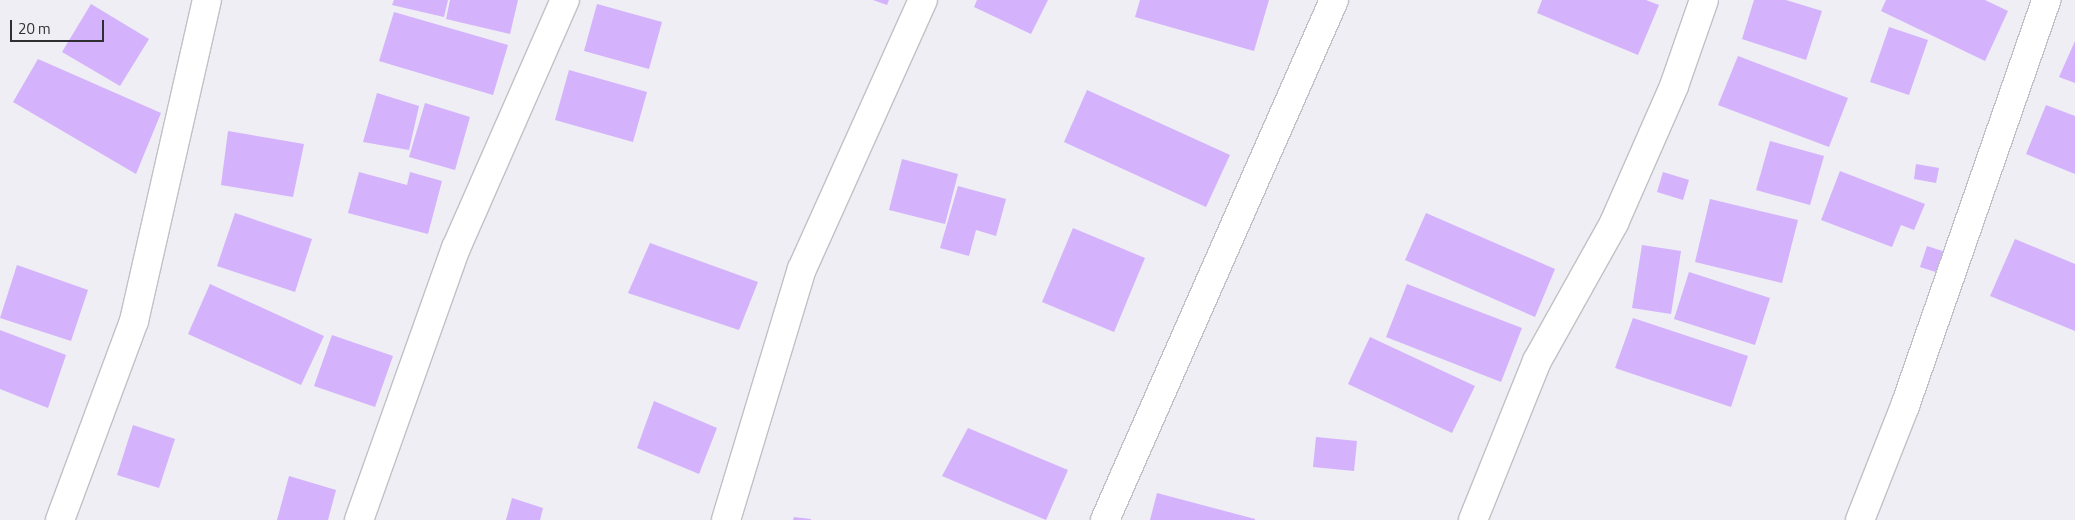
<!DOCTYPE html>
<html>
<head>
<meta charset="utf-8">
<style>
	body { margin:0 }
	#map { position:relative; width:2075px; height:520px; overflow:hidden; background:#eeeef4; font-family:"Titillium Web",sans-serif }
	div>[style] { position:absolute }
	.building>* { inset:0; background:#d4b2fc }
	.roads { filter:drop-shadow(1px 0 #c0c1c6) drop-shadow(-1px 0 #c0c1c6) drop-shadow(0 1px #c0c1c6) drop-shadow(0 -1px #c0c1c6) }
	.street>* { height:28px; margin:-14px; padding:0 14px; transform-origin:14px; border-radius:14px; background:#fff }
	span { translate:-50% -50%; white-space:nowrap; text-align:center; line-height:1.15; -webkit-text-stroke:4px #eeeef4; paint-order:stroke }
	.scale { position:absolute; left:10px; top:20px; width:94px; height:22px; box-sizing:border-box; border:2px solid #2f2f31; border-top:0; padding-left:6px; font-size:15px; line-height:18px; white-space:nowrap; color:#2f2f31; -webkit-text-stroke:4px #eeeef4; paint-order:stroke }
</style>
</head>
<body>
<div id="map">
	<div class="building">
		<i style="clip-path:polygon(394px 0,448px 0,444px 17px,392px 5px)"></i>
		<i style="clip-path:polygon(450px 0,518px 0,510px 34px,446px 19px)"></i>
		<i style="clip-path:polygon(873px 0,889px 0,887px 5px)"></i>
		<i style="clip-path:polygon(977px 0,1048px 0,1031px 34px,974px 7px)"></i>
		<i style="clip-path:polygon(1140px 0,1269px 0,1254px 51px,1135px 17px)"></i>
		<i style="clip-path:polygon(1542px 0,1646px 0,1659px 5px,1638px 55px,1537px 13px)"></i>
		<i style="clip-path:polygon(1754px 0,1786px 0,1822px 11px,1806px 60px,1742px 39px)"></i>
		<i style="clip-path:polygon(1886px 0,1985px 0,2008px 11px,1985px 61px,1881px 11px)"></i>
		<i style="clip-path:polygon(91px 4px,149px 39px,120px 86px,62px 52px)"></i>
		<i style="clip-path:polygon(597px 4px,662px 22px,649px 69px,584px 51px)"></i>
		<i style="clip-path:polygon(394px 12px,508px 45px,493px 95px,379px 61px)"></i>
		<i style="clip-path:polygon(1889px 27px,1928px 40px,1909px 95px,1870px 82px)"></i>
		<i style="clip-path:polygon(2075px 41px,2075px 83px,2059px 77px)"></i>
		<i style="clip-path:polygon(1738px 56px,1848px 98px,1829px 147px,1718px 105px)"></i>
		<i style="clip-path:polygon(38px 59px,161px 113px,136px 174px,13px 102px)"></i>
		<i style="clip-path:polygon(569px 70px,647px 92px,633px 142px,555px 120px)"></i>
		<i style="clip-path:polygon(1087px 90px,1230px 155px,1206px 207px,1064px 142px)"></i>
		<i style="clip-path:polygon(377px 93px,419px 106px,409px 150px,363px 142px)"></i>
		<i style="clip-path:polygon(425px 103px,470px 117px,455px 170px,409px 157px)"></i>
		<i style="clip-path:polygon(2046px 105px,2075px 116px,2075px 174px,2026px 154px)"></i>
		<i style="clip-path:polygon(228px 131px,304px 144px,293px 197px,221px 185px)"></i>
		<i style="clip-path:polygon(1770px 141px,1824px 156px,1810px 205px,1756px 190px)"></i>
		<i style="clip-path:polygon(902px 159px,958px 174px,945px 224px,889px 210px)"></i>
		<i style="clip-path:polygon(1916px 164px,1939px 168px,1936px 183px,1914px 179px)"></i>
		<i style="clip-path:polygon(1840px 171px,1925px 204px,1914px 230px,1901px 225px,1892px 247px,1821px 220px)"></i>
		<i style="clip-path:polygon(359px 172px,407px 185px,410px 172px,442px 181px,428px 234px,348px 213px)"></i>
		<i style="clip-path:polygon(1663px 172px,1689px 180px,1683px 200px,1657px 192px)"></i>
		<i style="clip-path:polygon(958px 186px,1006px 199px,996px 236px,976px 230px,969px 256px,940px 248px)"></i>
		<i style="clip-path:polygon(1710px 199px,1798px 220px,1782px 283px,1695px 262px)"></i>
		<i style="clip-path:polygon(235px 213px,312px 239px,295px 292px,217px 266px)"></i>
		<i style="clip-path:polygon(1426px 213px,1555px 269px,1535px 317px,1405px 260px)"></i>
		<i style="clip-path:polygon(1073px 228px,1145px 258px,1114px 332px,1042px 302px)"></i>
		<i style="clip-path:polygon(2015px 239px,2075px 264px,2075px 331px,1990px 296px)"></i>
		<i style="clip-path:polygon(650px 243px,758px 282px,739px 330px,628px 293px)"></i>
		<i style="clip-path:polygon(1642px 245px,1681px 251px,1671px 314px,1632px 308px)"></i>
		<i style="clip-path:polygon(1927px 246px,1955px 255px,1948px 276px,1920px 267px)"></i>
		<i style="clip-path:polygon(17px 265px,88px 290px,71px 341px,0 318px)"></i>
		<i style="clip-path:polygon(1689px 272px,1770px 298px,1755px 345px,1674px 319px)"></i>
		<i style="clip-path:polygon(210px 284px,324px 336px,301px 385px,188px 334px)"></i>
		<i style="clip-path:polygon(1407px 284px,1522px 328px,1501px 382px,1386px 337px)"></i>
		<i style="clip-path:polygon(1633px 318px,1748px 356px,1731px 407px,1615px 368px)"></i>
		<i style="clip-path:polygon(0 330px,66px 355px,48px 408px,0 389px)"></i>
		<i style="clip-path:polygon(332px 335px,393px 356px,375px 407px,314px 386px)"></i>
		<i style="clip-path:polygon(1370px 337px,1475px 386px,1452px 433px,1348px 384px)"></i>
		<i style="clip-path:polygon(654px 401px,717px 428px,699px 474px,637px 448px)"></i>
		<i style="clip-path:polygon(133px 425px,175px 439px,159px 488px,117px 475px)"></i>
		<i style="clip-path:polygon(968px 428px,1068px 470px,1046px 520px,942px 476px)"></i>
		<i style="clip-path:polygon(1316px 437px,1357px 441px,1354px 471px,1313px 467px)"></i>
		<i style="clip-path:polygon(289px 476px,336px 490px,328px 520px,277px 520px)"></i>
		<i style="clip-path:polygon(1157px 493px,1255px 519px,1255px 520px,1150px 520px)"></i>
		<i style="clip-path:polygon(512px 498px,543px 508px,540px 520px,506px 520px)"></i>
		<i style="clip-path:polygon(794px 517px,811px 519px,811px 520px,793px 520px)"></i>
	</div>
	<div class="roads">
		<div class="street">
			<i style="left:60px;top:520px;width:212px;rotate:-69.6deg"></i>
			<i style="left:134px;top:321px;width:329px;rotate:-77.2deg"></i>
			<i style="left:359px;top:520px;width:289px;rotate:-70.4deg"></i>
			<i style="left:456px;top:248px;width:271px;rotate:-66.3deg"></i>
			<i style="left:726px;top:520px;width:262px;rotate:-73.2deg"></i>
			<i style="left:802px;top:269px;width:295px;rotate:-65.8deg"></i>
			<i style="left:1105px;top:520px;width:568px;rotate:-66.23deg"></i>
			<i style="left:1473px;top:520px;width:171px;rotate:-68.1deg"></i>
			<i style="left:1537px;top:361px;width:158px;rotate:-60.8deg"></i>
			<i style="left:1614px;top:223px;width:150px;rotate:-66.3deg"></i>
			<i style="left:1674px;top:86px;width:91px;rotate:-70.8deg"></i>
			<i style="left:1860px;top:520px;width:123px;rotate:-68.5deg"></i>
			<i style="left:1905px;top:406px;width:430px;rotate:-70.8deg"></i>
		</div>
	</div>
	<div class="scale">20 m</div>
</div>
</body>
</html>
